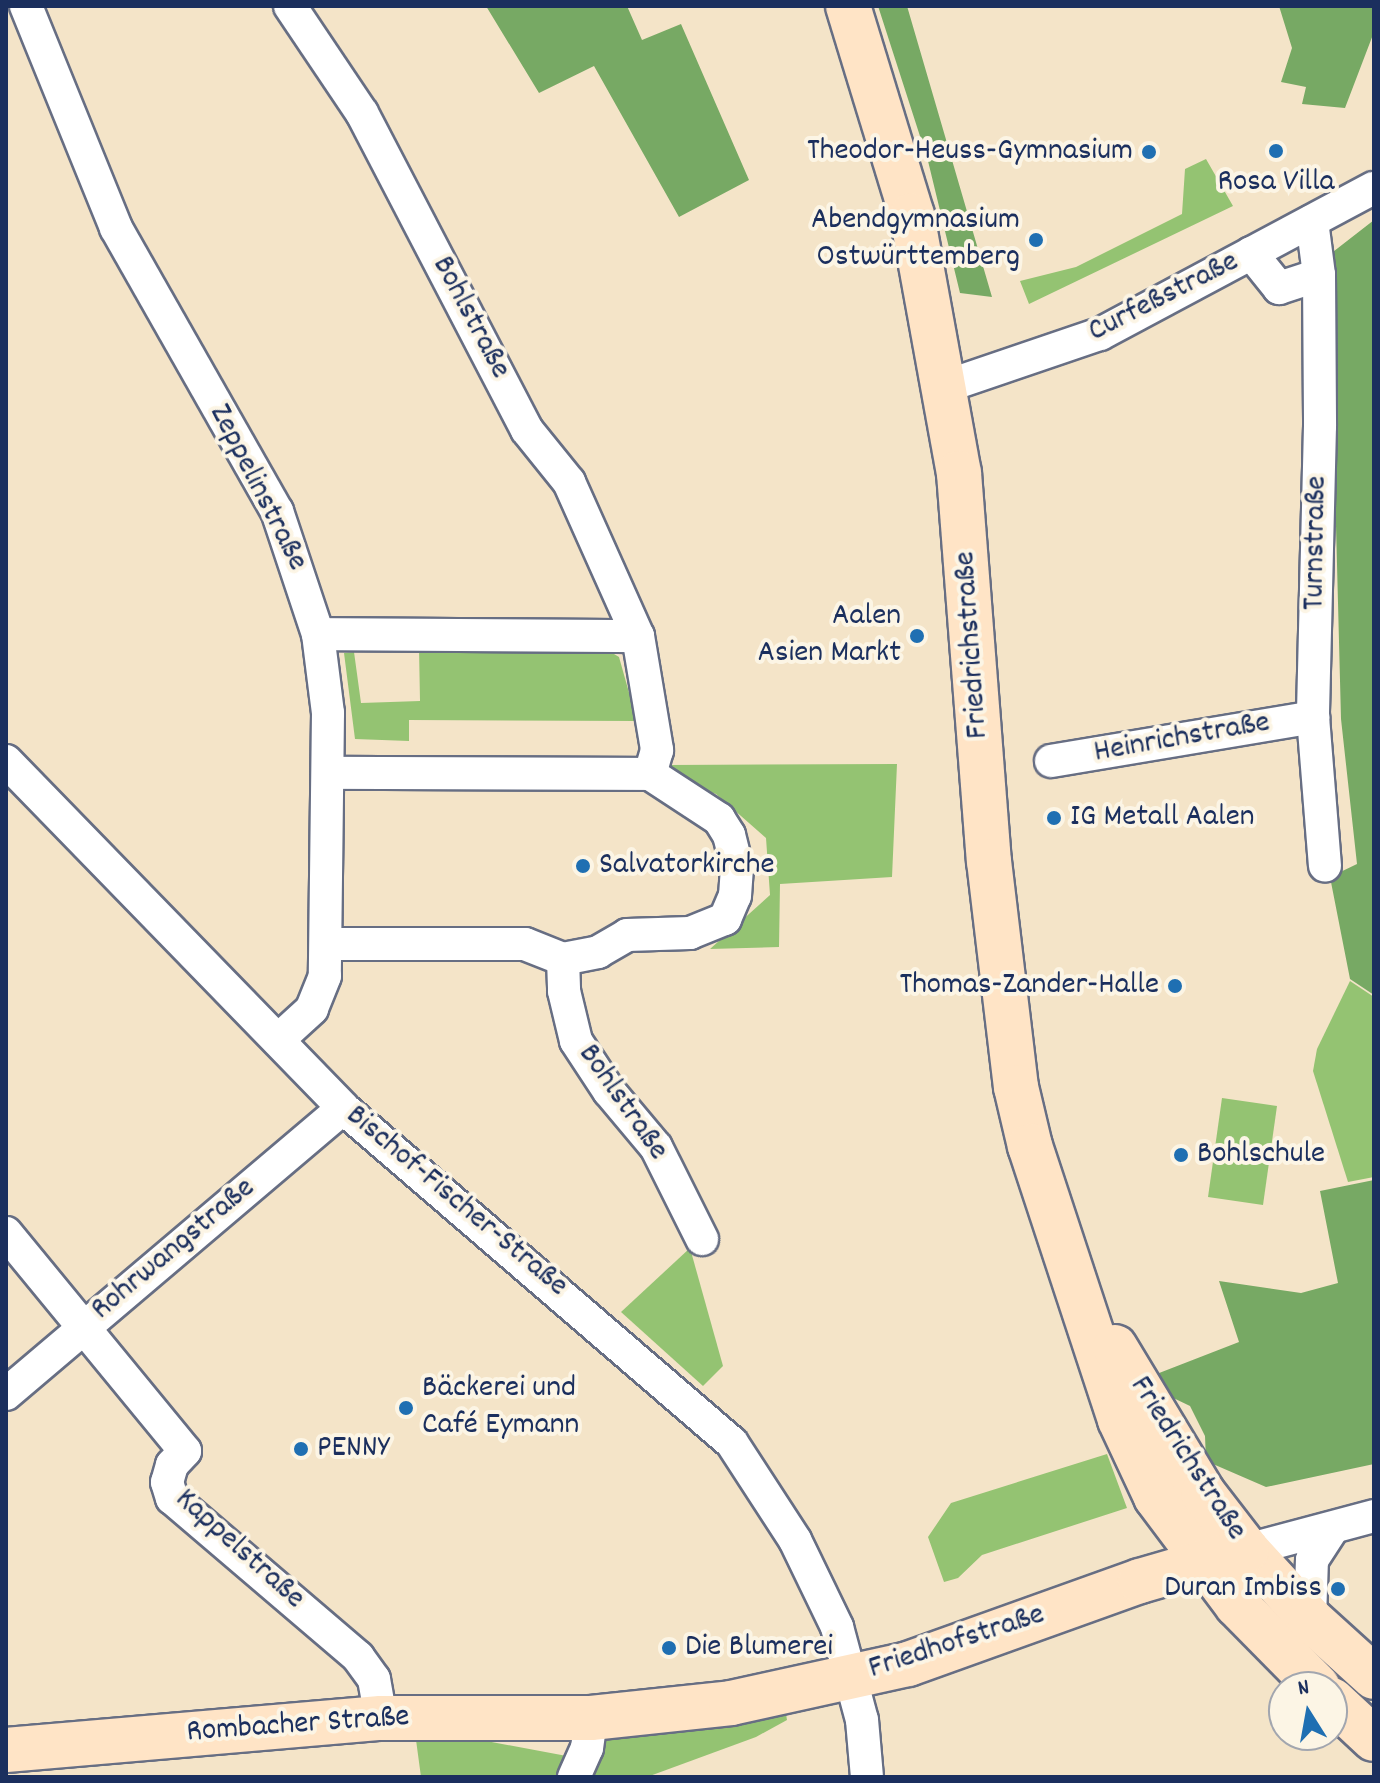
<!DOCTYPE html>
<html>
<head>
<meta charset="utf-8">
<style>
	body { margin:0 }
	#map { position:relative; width:1380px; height:1783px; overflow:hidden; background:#f4e4c8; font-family:Dekko,sans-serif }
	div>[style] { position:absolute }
	.green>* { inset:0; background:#94c372 }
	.forest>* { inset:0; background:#77a964 }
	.roads { filter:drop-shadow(2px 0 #676e83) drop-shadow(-2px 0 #676e83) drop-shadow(0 2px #676e83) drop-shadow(0 -2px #676e83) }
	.street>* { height:32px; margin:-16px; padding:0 16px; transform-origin:16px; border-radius:16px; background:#fff }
	.secondary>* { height:44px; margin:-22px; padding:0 22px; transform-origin:22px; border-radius:22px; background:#ffe4c6 }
	.dots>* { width:22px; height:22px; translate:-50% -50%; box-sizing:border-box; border:4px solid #fcf5e5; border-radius:50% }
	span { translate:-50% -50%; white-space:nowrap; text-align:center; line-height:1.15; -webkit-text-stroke:8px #fcf5e5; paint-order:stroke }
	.poi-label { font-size:32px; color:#1b2f5e }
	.right { translate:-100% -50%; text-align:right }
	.left { translate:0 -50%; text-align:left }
	.street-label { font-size:32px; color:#1b2f5e }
	.frame { position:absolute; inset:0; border:8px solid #1b2f5e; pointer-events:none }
	.north { position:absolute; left:1268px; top:1671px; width:80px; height:80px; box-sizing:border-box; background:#fcf5e5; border:2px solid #a2a6af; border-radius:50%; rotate:349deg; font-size:22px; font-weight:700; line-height:32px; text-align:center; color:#1b2f5e }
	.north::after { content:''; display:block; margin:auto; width:28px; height:36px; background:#1f6fb2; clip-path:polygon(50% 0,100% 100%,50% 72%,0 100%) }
</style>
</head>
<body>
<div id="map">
	<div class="green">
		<i style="clip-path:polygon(1206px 159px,1233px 206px,1029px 304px,1020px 281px,1076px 267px,1182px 214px,1185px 169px)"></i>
		<i style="clip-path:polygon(419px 648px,604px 648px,619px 657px,637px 721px,409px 720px,409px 741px,355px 739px,344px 653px,354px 652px,361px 703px,420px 701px)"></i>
		<i style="clip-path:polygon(897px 764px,892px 877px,780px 884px,779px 947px,710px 949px,770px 895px,766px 838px,716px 794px,670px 778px,669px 765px)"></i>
		<i style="clip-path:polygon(1350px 981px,1374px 997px,1374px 1177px,1348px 1182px,1313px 1071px,1317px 1049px)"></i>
		<i style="clip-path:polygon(1222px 1098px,1277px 1106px,1263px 1205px,1208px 1197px)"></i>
		<i style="clip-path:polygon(690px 1248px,723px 1366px,703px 1386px,621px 1312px)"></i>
		<i style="clip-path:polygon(1107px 1454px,1127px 1508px,982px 1555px,958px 1578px,944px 1582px,928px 1537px,951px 1503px)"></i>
		<i style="clip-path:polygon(784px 1703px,787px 1720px,756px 1737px,647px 1777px,582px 1777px,599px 1726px)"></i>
		<i style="clip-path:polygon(414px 1725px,481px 1740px,572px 1757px,565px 1777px,421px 1777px)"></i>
	</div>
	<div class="forest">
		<i style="clip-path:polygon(486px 6px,627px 6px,642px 40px,681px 24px,749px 180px,679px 217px,594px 66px,539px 93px)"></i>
		<i style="clip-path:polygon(878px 6px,907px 6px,992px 297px,960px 293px,928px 161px)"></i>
		<i style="clip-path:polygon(1279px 6px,1374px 6px,1374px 32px,1345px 108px,1302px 104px,1306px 87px,1281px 82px,1292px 48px)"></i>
		<i style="clip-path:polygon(1374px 220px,1374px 995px,1350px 979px,1330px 877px,1357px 864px,1341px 719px,1329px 255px)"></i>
		<i style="clip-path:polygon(1374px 1180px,1374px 1464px,1266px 1487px,1206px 1461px,1205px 1436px,1190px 1406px,1165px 1394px,1154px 1375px,1239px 1342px,1219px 1281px,1301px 1293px,1338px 1283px,1320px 1191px)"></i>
	</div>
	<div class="roads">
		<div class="street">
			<i style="left:26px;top:6px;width:240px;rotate:67.9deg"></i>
			<i style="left:116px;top:228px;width:326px;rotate:60.4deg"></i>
			<i style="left:277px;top:511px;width:130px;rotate:71.6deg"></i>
			<i style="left:318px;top:634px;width:80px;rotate:82.8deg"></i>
			<i style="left:328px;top:713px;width:263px;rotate:90.7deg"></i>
			<i style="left:325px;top:976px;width:35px;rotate:112deg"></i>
			<i style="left:312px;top:1009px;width:46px;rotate:137.6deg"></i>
			<i style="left:290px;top:6px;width:129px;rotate:56.1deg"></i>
			<i style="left:362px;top:113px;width:357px;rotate:62.5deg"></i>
			<i style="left:527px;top:430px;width:67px;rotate:51.1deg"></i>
			<i style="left:569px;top:482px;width:169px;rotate:65.9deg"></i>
			<i style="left:638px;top:636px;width:116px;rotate:80.5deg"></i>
			<i style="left:657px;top:750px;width:25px;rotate:106deg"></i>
			<i style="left:1312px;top:221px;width:54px;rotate:82.6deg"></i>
			<i style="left:1319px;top:275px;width:151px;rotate:89.6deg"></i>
			<i style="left:1320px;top:426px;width:291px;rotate:91.4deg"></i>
			<i style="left:1313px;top:717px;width:149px;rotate:85.4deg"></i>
			<i style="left:1251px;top:253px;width:45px;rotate:51.3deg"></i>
			<i style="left:1279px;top:288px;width:42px;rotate:-18deg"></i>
			<i style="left:944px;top:387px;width:165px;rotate:-18.8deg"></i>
			<i style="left:1100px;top:334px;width:310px;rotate:-28.1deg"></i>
			<i style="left:318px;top:634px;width:320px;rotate:0.4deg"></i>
			<i style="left:6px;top:761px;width:484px;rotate:45.8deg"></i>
			<i style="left:343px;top:1108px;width:513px;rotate:40.73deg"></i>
			<i style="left:732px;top:1443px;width:116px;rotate:57deg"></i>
			<i style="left:795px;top:1540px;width:97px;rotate:64.2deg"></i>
			<i style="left:837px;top:1627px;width:96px;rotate:75deg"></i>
			<i style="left:862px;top:1720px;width:57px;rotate:85deg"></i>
			<i style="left:1051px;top:761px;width:266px;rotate:-9.5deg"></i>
			<i style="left:328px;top:944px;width:197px"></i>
			<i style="left:525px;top:944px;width:41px;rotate:21.5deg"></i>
			<i style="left:563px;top:959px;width:36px;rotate:-11deg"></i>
			<i style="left:598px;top:952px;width:34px;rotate:-30deg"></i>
			<i style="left:627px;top:935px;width:63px;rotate:-1.8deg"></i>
			<i style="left:690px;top:933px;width:38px;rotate:-22deg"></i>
			<i style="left:725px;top:919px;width:25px;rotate:-67deg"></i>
			<i style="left:735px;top:896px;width:29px;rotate:-86deg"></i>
			<i style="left:737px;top:867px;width:33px;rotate:-104deg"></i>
			<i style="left:729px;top:835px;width:19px;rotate:-122deg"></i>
			<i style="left:719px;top:819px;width:82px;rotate:-146.9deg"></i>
			<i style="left:650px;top:774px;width:322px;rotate:-179.8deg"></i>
			<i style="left:563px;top:959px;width:32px;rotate:88deg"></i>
			<i style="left:564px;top:991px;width:51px;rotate:76.5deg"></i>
			<i style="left:576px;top:1041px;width:60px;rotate:56.6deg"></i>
			<i style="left:609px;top:1091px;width:73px;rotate:50deg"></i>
			<i style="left:656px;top:1147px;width:103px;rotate:63.4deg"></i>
			<i style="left:6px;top:1233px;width:282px;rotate:50.6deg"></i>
			<i style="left:185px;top:1451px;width:19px;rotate:133deg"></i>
			<i style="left:172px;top:1465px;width:18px;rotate:106deg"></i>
			<i style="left:167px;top:1482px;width:17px;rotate:73deg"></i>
			<i style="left:172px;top:1498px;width:245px;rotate:40.5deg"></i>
			<i style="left:358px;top:1657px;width:27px;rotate:54deg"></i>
			<i style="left:374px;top:1679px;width:40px;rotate:80deg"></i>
			<i style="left:6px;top:1394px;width:442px;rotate:-40.3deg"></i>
			<i style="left:1247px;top:1550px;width:131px;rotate:-15deg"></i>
			<i style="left:1310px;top:1619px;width:59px;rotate:-88.1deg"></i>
			<i style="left:1312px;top:1560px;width:37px;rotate:-57deg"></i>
			<i style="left:574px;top:1777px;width:32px;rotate:-66deg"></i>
			<i style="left:587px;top:1748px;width:30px;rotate:-82deg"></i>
		</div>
		<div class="secondary">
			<i style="left:848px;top:6px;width:219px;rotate:73deg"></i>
			<i style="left:912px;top:215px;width:262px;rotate:79.7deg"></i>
			<i style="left:959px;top:473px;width:389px;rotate:85.6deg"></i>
			<i style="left:989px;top:861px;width:228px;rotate:83.2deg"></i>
			<i style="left:1016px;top:1087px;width:61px;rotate:76.7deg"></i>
			<i style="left:1030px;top:1146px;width:288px;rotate:71.8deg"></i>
			<i style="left:1120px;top:1420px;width:85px;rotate:64.9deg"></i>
			<i style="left:1156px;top:1497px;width:135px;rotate:53.1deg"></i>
			<i style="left:1237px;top:1605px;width:115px;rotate:45.4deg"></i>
			<i style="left:1115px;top:1347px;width:170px;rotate:58.9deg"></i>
			<i style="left:1203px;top:1493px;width:72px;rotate:52.3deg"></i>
			<i style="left:1247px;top:1550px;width:93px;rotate:47.6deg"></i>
			<i style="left:1310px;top:1619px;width:86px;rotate:42.2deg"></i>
			<i style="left:1332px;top:1700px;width:57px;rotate:42.9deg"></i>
			<i style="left:6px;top:1750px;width:376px;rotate:-4.9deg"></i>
			<i style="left:381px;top:1718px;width:210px"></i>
			<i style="left:591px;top:1718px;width:141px;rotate:-6.1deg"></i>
			<i style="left:731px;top:1703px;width:181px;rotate:-12.4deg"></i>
			<i style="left:908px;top:1664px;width:246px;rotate:-19.7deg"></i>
			<i style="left:1140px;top:1581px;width:111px;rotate:-16.2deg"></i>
		</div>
	</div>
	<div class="dots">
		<i style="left:1276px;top:151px;background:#1f6fb2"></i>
		<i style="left:1149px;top:152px;background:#1f6fb2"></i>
		<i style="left:1036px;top:240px;background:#1f6fb2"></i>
		<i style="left:917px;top:636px;background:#1f6fb2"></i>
		<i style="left:1054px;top:818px;background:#1f6fb2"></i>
		<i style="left:583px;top:866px;background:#1f6fb2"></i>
		<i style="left:1175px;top:986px;background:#1f6fb2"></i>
		<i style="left:1181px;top:1155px;background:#1f6fb2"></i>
		<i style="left:406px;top:1408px;background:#1f6fb2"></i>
		<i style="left:301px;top:1449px;background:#1f6fb2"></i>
		<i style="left:1338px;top:1589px;background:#1f6fb2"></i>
		<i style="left:669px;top:1648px;background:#1f6fb2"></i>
	</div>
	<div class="poi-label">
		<span class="right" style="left:1133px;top:152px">Theodor-Heuss-Gymnasium</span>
		<span style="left:1276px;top:183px">Rosa Villa</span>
		<span class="right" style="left:1020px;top:240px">Abendgymnasium<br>Ostwürttemberg</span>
		<span class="right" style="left:901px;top:636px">Aalen<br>Asien Markt</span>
		<span class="left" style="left:1070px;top:818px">IG Metall Aalen</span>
		<span class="left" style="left:599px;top:866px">Salvatorkirche</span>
		<span class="right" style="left:1159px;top:986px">Thomas-Zander-Halle</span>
		<span class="left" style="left:1197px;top:1155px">Bohlschule</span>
		<span class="left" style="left:422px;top:1408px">Bäckerei und<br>Café Eymann</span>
		<span class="left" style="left:317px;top:1449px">PENNY</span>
		<span class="right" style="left:1322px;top:1589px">Duran Imbiss</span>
		<span class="left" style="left:685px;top:1648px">Die Blumerei</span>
	</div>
	<div class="street-label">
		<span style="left:1164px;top:298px;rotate:-27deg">Curfeßstraße</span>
		<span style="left:470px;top:318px;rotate:62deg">Bohlstraße</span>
		<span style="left:257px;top:488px;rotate:63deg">Zeppelinstraße</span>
		<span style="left:1317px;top:543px;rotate:-89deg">Turnstraße</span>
		<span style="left:973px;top:645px;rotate:-94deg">Friedrichstraße</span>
		<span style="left:1182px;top:739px;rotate:-10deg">Heinrichstraße</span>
		<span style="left:622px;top:1103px;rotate:55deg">Bohlstraße</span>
		<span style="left:456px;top:1202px;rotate:40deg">Bischof-Fischer-Straße</span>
		<span style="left:174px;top:1250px;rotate:-40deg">Rohrwangstraße</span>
		<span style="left:1187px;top:1459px;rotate:57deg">Friedrichstraße</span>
		<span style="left:239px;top:1550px;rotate:42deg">Kappelstraße</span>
		<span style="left:957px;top:1643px;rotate:-18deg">Friedhofstraße</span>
		<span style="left:298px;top:1726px;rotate:-4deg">Rombacher Straße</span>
	</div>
	<div class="frame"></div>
	<div class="north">N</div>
</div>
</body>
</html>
